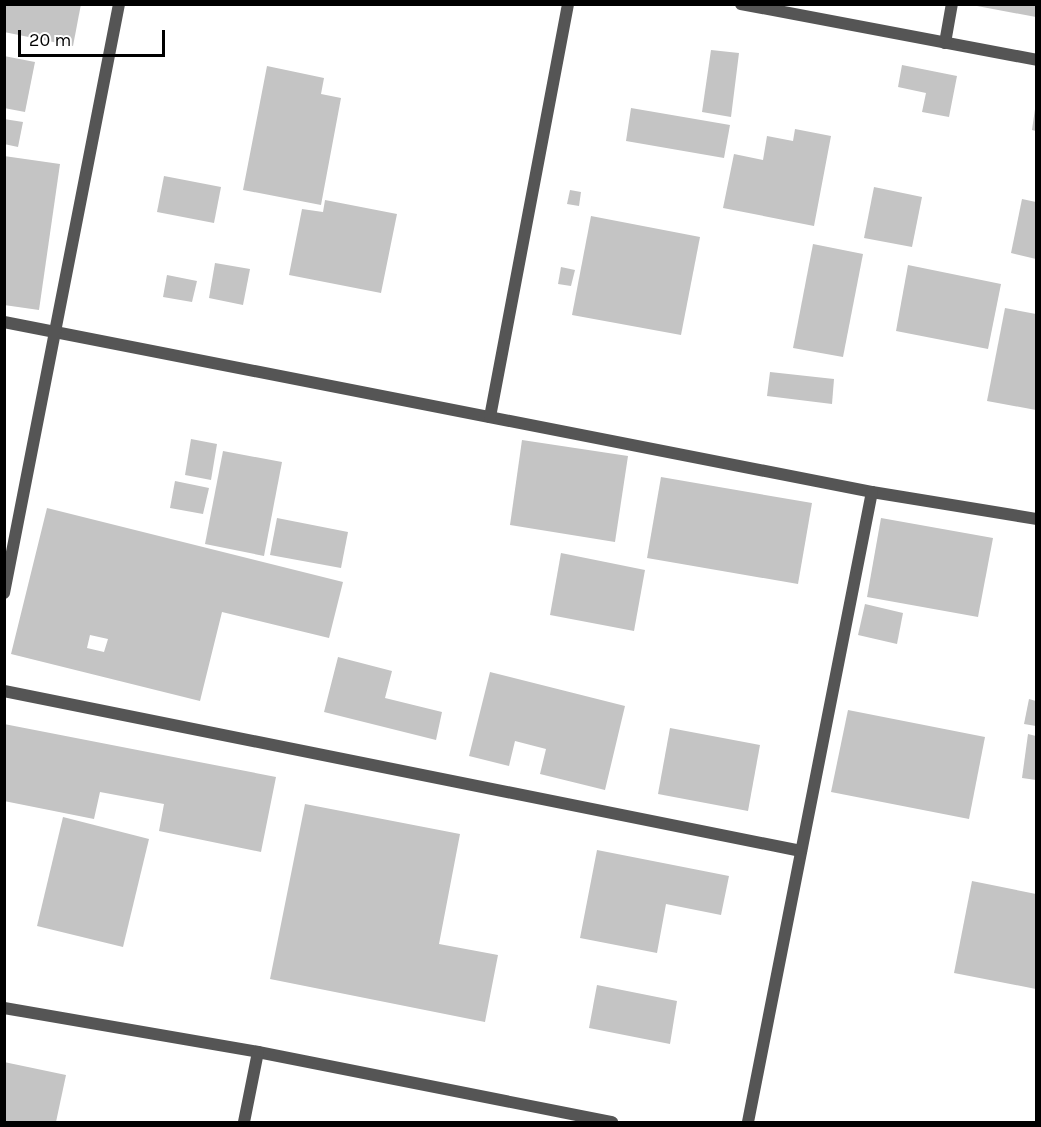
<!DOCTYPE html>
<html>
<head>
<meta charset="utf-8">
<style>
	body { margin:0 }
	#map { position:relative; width:1041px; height:1127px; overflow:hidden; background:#fff; font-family:Karla,sans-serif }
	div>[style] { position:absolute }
	.building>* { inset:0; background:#c4c4c4 }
	.street>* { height:12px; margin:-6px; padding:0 6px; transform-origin:6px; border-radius:6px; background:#555 }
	span { translate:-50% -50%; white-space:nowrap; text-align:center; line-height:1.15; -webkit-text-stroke:4.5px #fff; paint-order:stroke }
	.frame { position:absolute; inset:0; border:6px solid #000; pointer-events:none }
	.scale { position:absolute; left:18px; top:30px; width:147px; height:27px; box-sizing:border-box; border:3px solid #000; border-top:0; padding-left:8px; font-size:18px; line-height:21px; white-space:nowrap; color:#000; -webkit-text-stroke:4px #fff; paint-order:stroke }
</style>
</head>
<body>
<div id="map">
	<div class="building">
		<i style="clip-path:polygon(4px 4px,81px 4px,73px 46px,4px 32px)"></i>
		<i style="clip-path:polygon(977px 4px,1036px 4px,1036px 17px,977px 6px)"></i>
		<i style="clip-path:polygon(711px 50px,739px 53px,731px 117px,702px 112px)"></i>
		<i style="clip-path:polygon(4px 56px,35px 62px,25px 112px,4px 108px)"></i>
		<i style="clip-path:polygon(902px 65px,957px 76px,949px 117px,922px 112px,926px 93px,898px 87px)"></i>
		<i style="clip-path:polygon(267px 66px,324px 78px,321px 94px,341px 98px,321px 205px,243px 190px)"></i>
		<i style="clip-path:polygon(631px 108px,730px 125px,724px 158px,626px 141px)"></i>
		<i style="clip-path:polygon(1035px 109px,1036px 110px,1036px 131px,1032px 130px)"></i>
		<i style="clip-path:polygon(4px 119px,23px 122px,18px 147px,4px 144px)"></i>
		<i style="clip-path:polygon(795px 129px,831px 136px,814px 226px,723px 208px,734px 154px,763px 160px,767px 136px,793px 141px)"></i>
		<i style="clip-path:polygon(4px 156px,60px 164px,39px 310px,4px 305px)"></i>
		<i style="clip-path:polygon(164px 176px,221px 187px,214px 223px,157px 212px)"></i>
		<i style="clip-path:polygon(874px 187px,922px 197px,912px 247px,864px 238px)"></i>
		<i style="clip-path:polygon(570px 190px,581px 192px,579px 206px,567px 204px)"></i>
		<i style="clip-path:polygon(1022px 199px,1036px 202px,1036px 259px,1011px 253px)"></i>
		<i style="clip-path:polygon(325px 200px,397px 214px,381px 293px,289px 275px,302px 209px,323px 212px)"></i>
		<i style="clip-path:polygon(591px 216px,700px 237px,681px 335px,572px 315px)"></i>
		<i style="clip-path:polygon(813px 244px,863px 254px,843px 357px,793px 348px)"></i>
		<i style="clip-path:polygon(215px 263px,250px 269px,243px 305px,209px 298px)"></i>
		<i style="clip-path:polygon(908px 265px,1001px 284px,988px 349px,896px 331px)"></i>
		<i style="clip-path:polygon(561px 267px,575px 270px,571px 286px,558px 284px)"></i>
		<i style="clip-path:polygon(167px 275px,197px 281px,192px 302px,163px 297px)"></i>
		<i style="clip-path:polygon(1005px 308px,1036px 314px,1036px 410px,987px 401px)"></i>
		<i style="clip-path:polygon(770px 372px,834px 379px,832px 404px,767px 396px)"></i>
		<i style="clip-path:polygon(191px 439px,217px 444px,211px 480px,185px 475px)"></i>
		<i style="clip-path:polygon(522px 440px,628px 456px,615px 542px,510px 525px)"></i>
		<i style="clip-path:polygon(223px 451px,282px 462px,264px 556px,205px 544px)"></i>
		<i style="clip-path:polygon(661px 477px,812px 503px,798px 584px,647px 558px)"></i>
		<i style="clip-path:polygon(175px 481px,209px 488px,203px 514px,170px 508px)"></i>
		<i style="clip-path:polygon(evenodd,47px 508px,343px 582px,329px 638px,222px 612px,200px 701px,11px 654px,47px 508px,90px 635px,108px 639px,104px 652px,87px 648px,90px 635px)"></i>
		<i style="clip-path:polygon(277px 518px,348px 532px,341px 568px,270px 555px)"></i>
		<i style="clip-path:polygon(881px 518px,993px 538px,978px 617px,867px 597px)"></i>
		<i style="clip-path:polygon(561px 553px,645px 570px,634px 631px,550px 615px)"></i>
		<i style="clip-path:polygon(865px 604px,903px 613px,897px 644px,858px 635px)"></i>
		<i style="clip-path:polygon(338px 657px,392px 671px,385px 698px,442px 712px,436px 740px,324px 712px)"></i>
		<i style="clip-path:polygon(490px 672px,625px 706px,605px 790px,540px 774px,546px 749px,515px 741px,509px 766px,469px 756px)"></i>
		<i style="clip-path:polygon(1029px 699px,1036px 701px,1036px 726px,1024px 724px)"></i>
		<i style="clip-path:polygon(848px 710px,985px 737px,969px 819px,831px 792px)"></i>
		<i style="clip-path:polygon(4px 724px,276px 777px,261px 852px,159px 831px,164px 804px,100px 792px,94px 819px,4px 801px)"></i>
		<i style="clip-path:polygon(670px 728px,760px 745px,748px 811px,658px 794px)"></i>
		<i style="clip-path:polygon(1028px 734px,1036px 736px,1036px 780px,1022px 778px)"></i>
		<i style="clip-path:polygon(305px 804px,460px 834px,439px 944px,498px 955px,485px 1022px,270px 979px)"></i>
		<i style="clip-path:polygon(63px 817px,149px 839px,123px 947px,37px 926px)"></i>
		<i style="clip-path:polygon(597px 850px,729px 876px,721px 915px,666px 904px,657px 953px,580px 938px)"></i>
		<i style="clip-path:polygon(972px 881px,1036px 894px,1036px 989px,954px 973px)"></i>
		<i style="clip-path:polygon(597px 985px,677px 1001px,670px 1044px,589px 1028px)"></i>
		<i style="clip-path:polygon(4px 1062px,66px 1075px,56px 1122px,4px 1122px)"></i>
	</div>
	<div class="street">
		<i style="left:741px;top:4px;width:300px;rotate:10.7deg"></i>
		<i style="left:945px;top:43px;width:40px;rotate:-80deg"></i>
		<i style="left:4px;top:322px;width:884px;rotate:11.08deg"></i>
		<i style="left:872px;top:492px;width:166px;rotate:9.3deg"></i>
		<i style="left:490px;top:417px;width:420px;rotate:-79.3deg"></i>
		<i style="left:4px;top:593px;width:600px;rotate:-78.95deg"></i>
		<i style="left:4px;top:691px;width:813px;rotate:11.35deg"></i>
		<i style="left:4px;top:1008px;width:258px;rotate:9.8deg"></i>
		<i style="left:258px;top:1052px;width:361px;rotate:11.2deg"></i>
		<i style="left:244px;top:1122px;width:71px;rotate:-78.7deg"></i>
		<i style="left:748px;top:1122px;width:642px;rotate:-78.87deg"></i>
	</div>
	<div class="frame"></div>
	<div class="scale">20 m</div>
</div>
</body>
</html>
